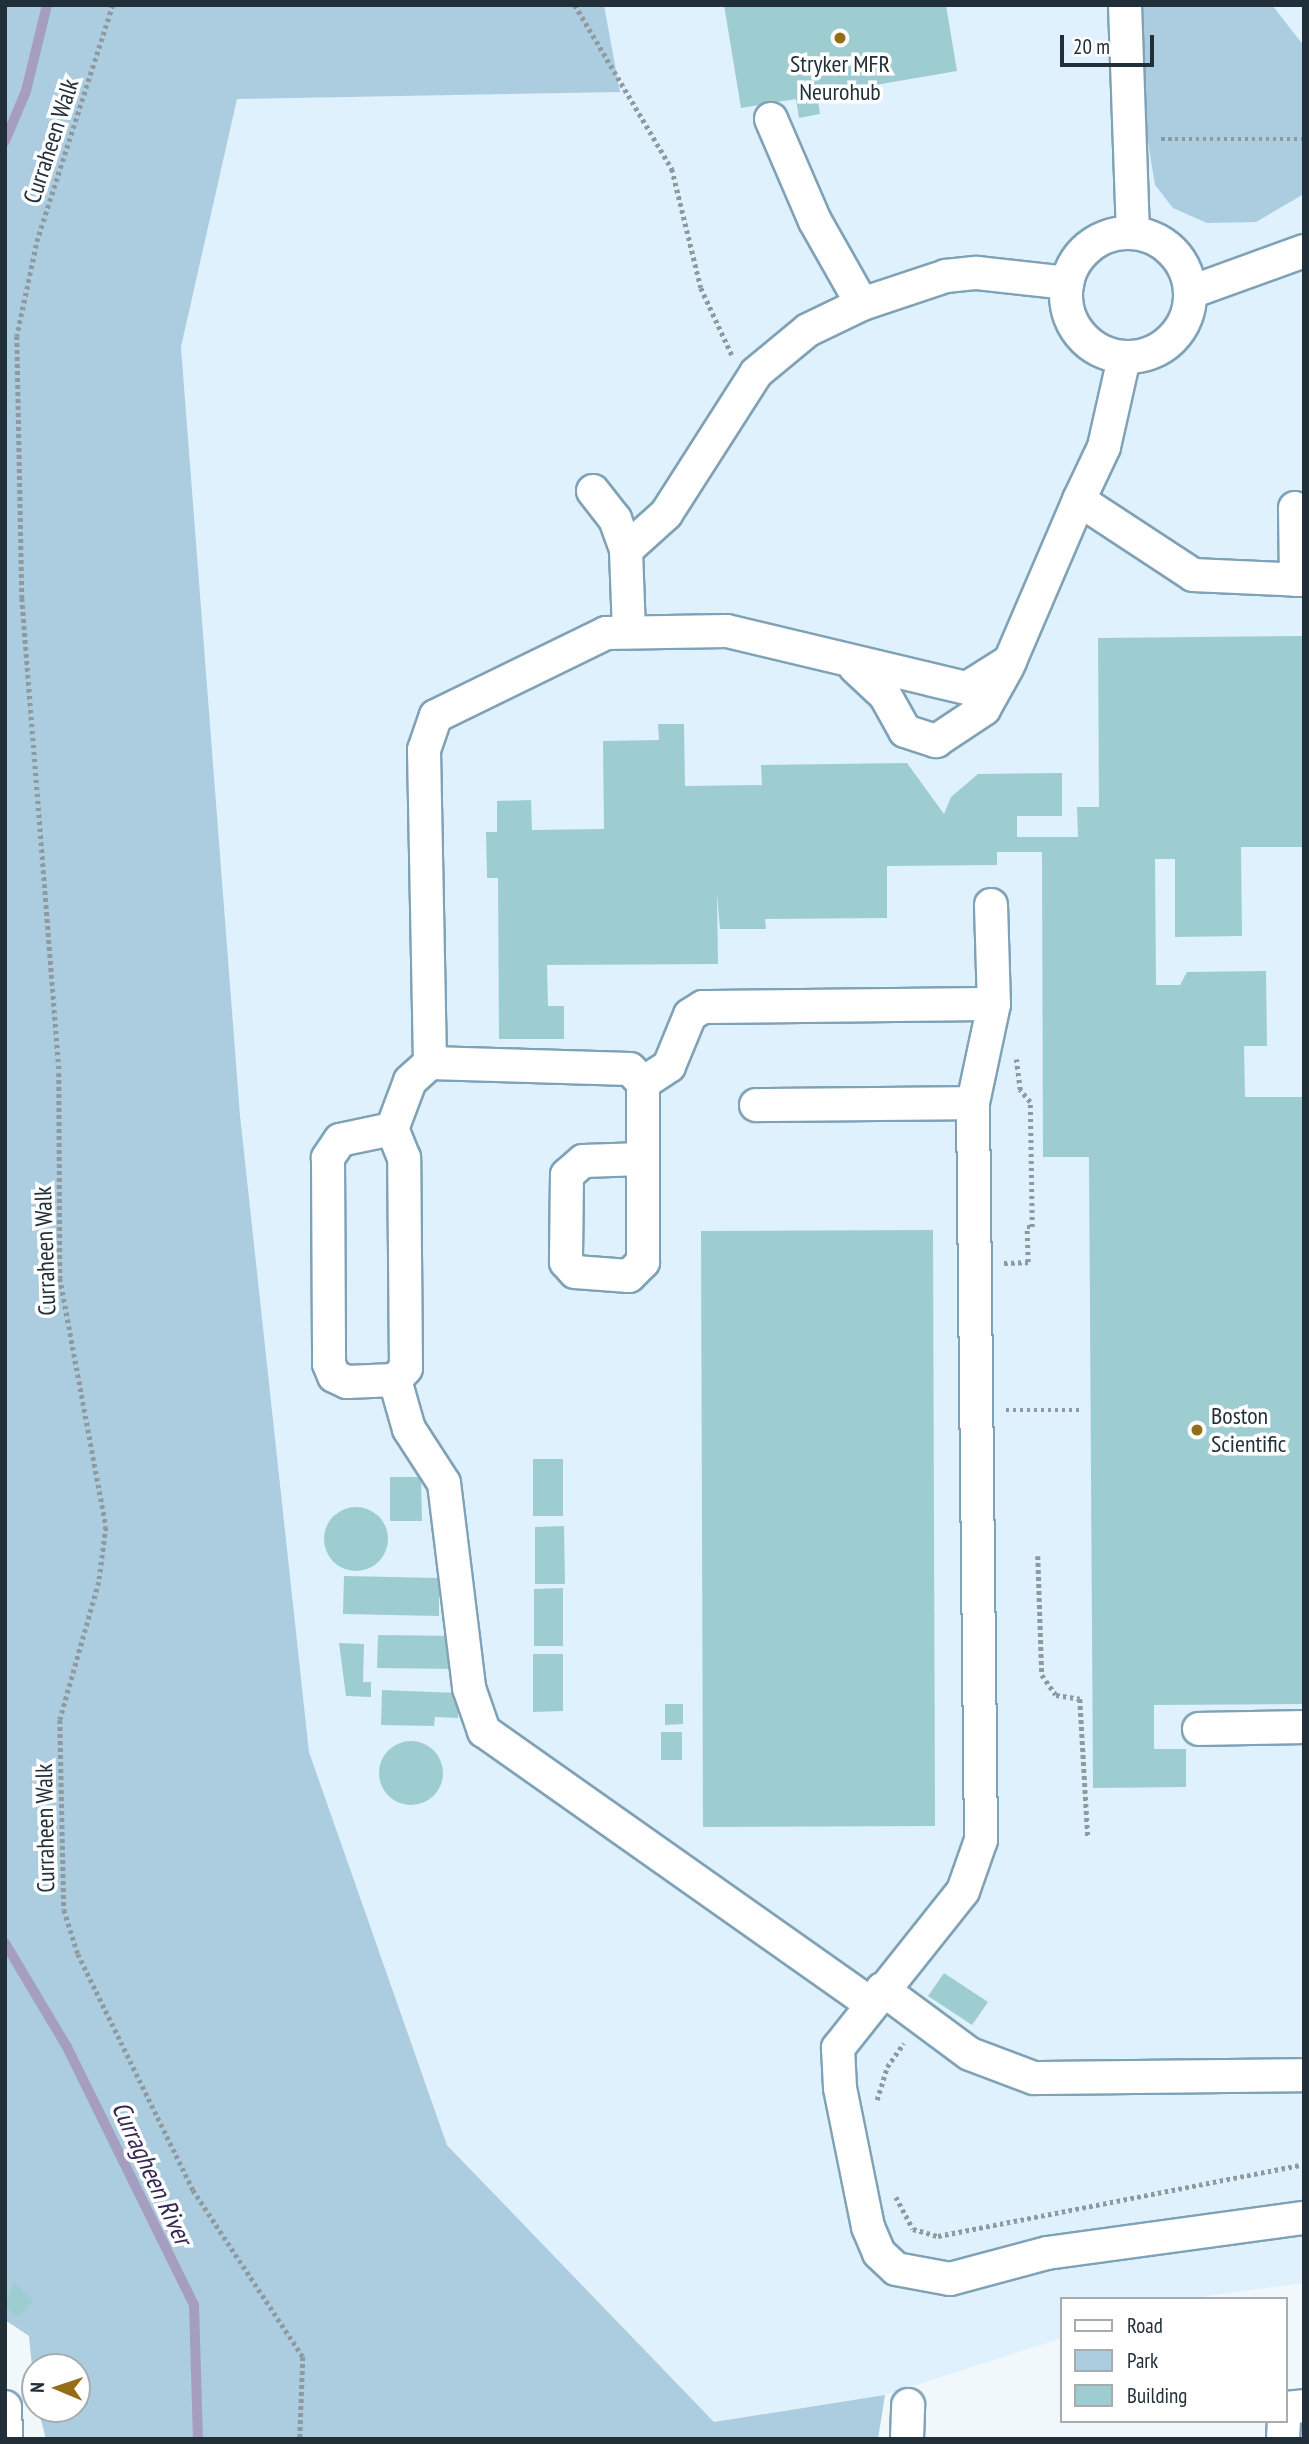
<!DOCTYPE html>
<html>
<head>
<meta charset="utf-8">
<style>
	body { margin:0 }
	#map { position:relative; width:1309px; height:2444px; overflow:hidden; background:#f0f8fc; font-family:"PT Sans Narrow",sans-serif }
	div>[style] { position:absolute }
	.built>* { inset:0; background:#dff1fc }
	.green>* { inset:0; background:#accde0 }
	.stream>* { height:10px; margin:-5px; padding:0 5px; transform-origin:5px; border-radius:5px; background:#a59ec0 }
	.building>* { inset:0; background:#9ecdd1 }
	.round { border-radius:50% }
	.path>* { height:4.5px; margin-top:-2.25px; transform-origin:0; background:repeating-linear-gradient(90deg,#8e9a9f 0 3.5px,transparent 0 7px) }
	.roads { filter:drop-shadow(2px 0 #7fa2b7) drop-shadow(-2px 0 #7fa2b7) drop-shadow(0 2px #7fa2b7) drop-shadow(0 -2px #7fa2b7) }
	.minor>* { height:32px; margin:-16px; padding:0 16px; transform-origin:16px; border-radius:16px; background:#fff }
	.minor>.ring { margin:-16px; padding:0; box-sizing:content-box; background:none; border:32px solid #fff; border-radius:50% }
	.dots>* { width:19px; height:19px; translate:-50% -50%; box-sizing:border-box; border:4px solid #fff; border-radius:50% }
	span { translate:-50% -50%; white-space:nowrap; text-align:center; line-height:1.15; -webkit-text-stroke:7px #fff; paint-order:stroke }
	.poi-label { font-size:24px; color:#213038 }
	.left { translate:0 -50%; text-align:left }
	.street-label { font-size:24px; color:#213038 }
	.water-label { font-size:26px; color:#342755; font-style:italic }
	.frame { position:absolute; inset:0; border:7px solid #213038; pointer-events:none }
	.legend { position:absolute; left:1060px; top:2297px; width:228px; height:126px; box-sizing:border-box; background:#fff; border:2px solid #a6acaf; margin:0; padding:9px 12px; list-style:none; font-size:21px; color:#213038 }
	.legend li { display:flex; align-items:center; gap:14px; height:35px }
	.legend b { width:35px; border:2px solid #a6acaf }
	.north { position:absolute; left:21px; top:2353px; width:70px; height:70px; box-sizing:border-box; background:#fff; border:2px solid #a6acaf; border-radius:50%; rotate:272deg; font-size:19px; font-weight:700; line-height:28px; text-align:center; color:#213038 }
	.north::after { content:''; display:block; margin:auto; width:24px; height:32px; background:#946d16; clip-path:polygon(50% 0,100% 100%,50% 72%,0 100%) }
	.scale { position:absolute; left:1060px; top:35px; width:94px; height:32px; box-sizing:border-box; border:4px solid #213038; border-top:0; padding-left:9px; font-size:21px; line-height:24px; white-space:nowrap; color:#213038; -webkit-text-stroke:5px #fff; paint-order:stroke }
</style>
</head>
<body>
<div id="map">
	<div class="built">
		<i style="clip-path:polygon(604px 5px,1304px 5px,1304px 2283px,1185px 2299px,1062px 2299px,1062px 2338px,885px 2395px,714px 2422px,447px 2144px,309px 1752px,240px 1115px,181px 347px,237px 99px,619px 92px)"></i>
	</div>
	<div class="green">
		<i style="clip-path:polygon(5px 5px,604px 5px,620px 92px,237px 99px,181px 347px,240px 1115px,309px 1752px,447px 2145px,714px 2422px,885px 2395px,878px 2439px,46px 2439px,38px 2409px,77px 2409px,77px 2367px,35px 2367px,35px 2398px,29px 2336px,5px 2320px)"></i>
		<i style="clip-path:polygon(1142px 5px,1272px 5px,1304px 46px,1304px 194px,1256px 222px,1207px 223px,1173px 208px,1155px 185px,1144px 118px)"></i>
	</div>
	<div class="stream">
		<i style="left:5px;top:141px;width:54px;rotate:-67.2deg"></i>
		<i style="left:26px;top:91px;width:89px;rotate:-76.3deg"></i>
		<i style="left:5px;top:1943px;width:121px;rotate:59.2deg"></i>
		<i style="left:67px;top:2047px;width:288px;rotate:63.8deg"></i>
		<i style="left:194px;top:2305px;width:134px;rotate:88.3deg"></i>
	</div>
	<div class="building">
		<i style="clip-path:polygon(724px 5px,946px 5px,957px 71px,817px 95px,820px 114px,799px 118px,796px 99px,741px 108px)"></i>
		<i style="clip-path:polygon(1304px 636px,1304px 847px,1241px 847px,1242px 936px,1175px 937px,1175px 859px,1155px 859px,1156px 985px,1180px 985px,1187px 972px,1266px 971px,1267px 1046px,1244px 1046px,1245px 1097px,1304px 1097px,1304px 1704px,1154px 1705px,1154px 1749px,1186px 1749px,1186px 1787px,1093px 1788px,1089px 1157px,1043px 1157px,1042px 852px,997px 852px,997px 865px,887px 866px,887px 918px,765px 919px,766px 929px,720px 929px,717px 894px,718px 964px,547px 965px,548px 1006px,564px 1006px,564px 1039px,499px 1039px,498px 878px,487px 878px,486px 832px,497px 832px,497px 801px,531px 800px,532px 830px,604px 829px,603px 741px,659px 740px,658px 724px,684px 724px,685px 786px,762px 785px,761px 765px,907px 763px,944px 814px,951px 797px,978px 774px,1062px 773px,1062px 816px,1017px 816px,1017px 837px,1078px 837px,1077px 807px,1099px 807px,1098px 638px)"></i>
		<i style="clip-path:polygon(933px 1230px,935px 1826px,703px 1827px,701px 1231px)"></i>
		<i style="clip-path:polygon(533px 1459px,563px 1459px,563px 1516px,533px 1516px)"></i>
		<i style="clip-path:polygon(390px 1477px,421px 1477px,422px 1521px,390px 1521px)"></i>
		<i class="round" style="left:324px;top:1507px;width:64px;height:64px"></i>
		<i style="clip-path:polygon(564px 1526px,565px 1584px,535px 1584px,535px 1527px)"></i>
		<i style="clip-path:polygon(344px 1576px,439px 1578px,439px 1616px,343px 1614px)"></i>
		<i style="clip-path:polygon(563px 1588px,563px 1646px,534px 1646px,534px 1589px)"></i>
		<i style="clip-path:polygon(378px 1635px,458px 1636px,458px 1669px,377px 1668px)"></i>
		<i style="clip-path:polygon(339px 1643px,364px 1644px,363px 1682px,371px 1682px,371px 1697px,346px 1696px)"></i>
		<i style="clip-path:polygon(533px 1654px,563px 1654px,563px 1711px,533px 1712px)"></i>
		<i style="clip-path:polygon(382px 1690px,458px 1693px,458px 1718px,435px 1717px,434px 1726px,381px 1725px)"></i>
		<i style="clip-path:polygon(665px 1704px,683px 1704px,683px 1724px,665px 1725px)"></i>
		<i style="clip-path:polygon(661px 1732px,682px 1732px,682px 1760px,661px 1760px)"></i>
		<i class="round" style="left:379px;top:1741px;width:64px;height:64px"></i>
		<i style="clip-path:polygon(944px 1973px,988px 2002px,972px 2025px,928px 1996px)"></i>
		<i style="clip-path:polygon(13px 2282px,33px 2301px,18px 2318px,5px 2306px)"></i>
	</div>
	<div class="path">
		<i style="left:113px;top:5px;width:245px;rotate:107.8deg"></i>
		<i style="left:38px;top:238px;width:100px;rotate:102.1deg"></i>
		<i style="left:17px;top:336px;width:262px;rotate:88.9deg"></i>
		<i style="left:22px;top:598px;width:476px;rotate:85.5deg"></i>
		<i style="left:59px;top:1073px;width:205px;rotate:89.7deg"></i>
		<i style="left:60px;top:1278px;width:253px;rotate:79.5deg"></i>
		<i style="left:106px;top:1527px;width:55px;rotate:97.3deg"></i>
		<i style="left:99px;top:1582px;width:143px;rotate:105.8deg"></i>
		<i style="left:60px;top:1720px;width:190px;rotate:88.8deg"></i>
		<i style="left:64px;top:1910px;width:46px;rotate:72.3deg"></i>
		<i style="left:78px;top:1954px;width:263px;rotate:64deg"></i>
		<i style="left:193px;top:2190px;width:200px;rotate:56.6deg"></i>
		<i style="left:303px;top:2357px;width:82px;rotate:92.1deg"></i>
		<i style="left:575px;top:5px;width:191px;rotate:59.4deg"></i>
		<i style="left:672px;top:169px;width:122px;rotate:76.3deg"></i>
		<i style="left:701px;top:288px;width:74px;rotate:65.2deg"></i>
		<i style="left:1161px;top:139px;width:143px"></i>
		<i style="left:1004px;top:1263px;width:24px;rotate:-2deg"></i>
		<i style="left:1028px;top:1262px;width:35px;rotate:-92deg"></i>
		<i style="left:1027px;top:1227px;width:5px"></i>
		<i style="left:1032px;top:1227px;width:125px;rotate:-90.9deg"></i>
		<i style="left:1030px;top:1102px;width:16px;rotate:-130deg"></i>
		<i style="left:1020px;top:1090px;width:31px;rotate:-97deg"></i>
		<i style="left:1006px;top:1410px;width:73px"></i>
		<i style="left:1038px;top:1556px;width:119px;rotate:88.1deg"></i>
		<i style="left:1042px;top:1675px;width:24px;rotate:55deg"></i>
		<i style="left:1056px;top:1695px;width:24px;rotate:9deg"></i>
		<i style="left:1080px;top:1699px;width:139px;rotate:86.7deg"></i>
		<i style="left:877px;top:2100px;width:34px;rotate:-73deg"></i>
		<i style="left:887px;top:2067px;width:29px;rotate:-55deg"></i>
		<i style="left:896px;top:2197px;width:36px;rotate:62deg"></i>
		<i style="left:913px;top:2229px;width:26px;rotate:16deg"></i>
		<i style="left:938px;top:2236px;width:373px;rotate:-11.1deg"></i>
	</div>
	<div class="roads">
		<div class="minor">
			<i style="left:1125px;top:5px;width:227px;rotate:88deg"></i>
			<i style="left:771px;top:119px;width:111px;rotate:66.7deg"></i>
			<i style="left:815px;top:221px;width:95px;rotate:60.5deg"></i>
			<i class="ring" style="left:1066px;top:233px;width:92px;height:92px"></i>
			<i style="left:1191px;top:292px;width:120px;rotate:-19.9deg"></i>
			<i style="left:1124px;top:358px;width:91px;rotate:102.7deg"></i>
			<i style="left:1104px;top:447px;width:59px;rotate:115.3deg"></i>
			<i style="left:1079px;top:500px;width:136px;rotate:33.3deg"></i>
			<i style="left:1193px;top:575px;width:111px;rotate:2.6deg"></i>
			<i style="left:593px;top:491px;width:36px;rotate:52deg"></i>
			<i style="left:615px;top:519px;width:33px;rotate:70deg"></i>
			<i style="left:1295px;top:508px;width:72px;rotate:89.2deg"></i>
			<i style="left:629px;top:632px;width:82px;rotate:-92.1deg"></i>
			<i style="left:626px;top:550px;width:54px;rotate:-42deg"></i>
			<i style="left:666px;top:514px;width:167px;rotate:-57.4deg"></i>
			<i style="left:756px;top:373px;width:67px;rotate:-39.6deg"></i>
			<i style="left:808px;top:330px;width:60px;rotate:-25.7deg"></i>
			<i style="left:862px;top:304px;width:89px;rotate:-18.4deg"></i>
			<i style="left:946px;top:276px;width:31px;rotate:-6deg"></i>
			<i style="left:977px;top:273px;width:91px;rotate:6.3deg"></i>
			<i style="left:855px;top:667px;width:41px;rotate:43deg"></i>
			<i style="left:885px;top:695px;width:41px;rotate:60.9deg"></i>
			<i style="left:905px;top:731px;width:33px;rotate:18deg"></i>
			<i style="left:936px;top:741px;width:58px;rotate:-33.7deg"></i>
			<i style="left:984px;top:709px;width:49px;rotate:-60.8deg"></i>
			<i style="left:991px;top:905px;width:99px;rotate:88.3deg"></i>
			<i style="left:994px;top:1004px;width:101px;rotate:102deg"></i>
			<i style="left:973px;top:1103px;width:737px;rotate:89.38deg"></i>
			<i style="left:981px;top:1840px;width:54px;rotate:109.4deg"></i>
			<i style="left:963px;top:1891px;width:201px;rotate:128.5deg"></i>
			<i style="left:838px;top:2048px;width:40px;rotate:87.1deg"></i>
			<i style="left:840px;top:2088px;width:142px;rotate:78.6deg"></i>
			<i style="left:868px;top:2227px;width:28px;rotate:67deg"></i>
			<i style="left:879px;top:2253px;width:23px;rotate:43deg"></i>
			<i style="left:896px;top:2269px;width:55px;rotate:10.5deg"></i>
			<i style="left:950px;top:2279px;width:100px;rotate:-15deg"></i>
			<i style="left:1047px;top:2253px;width:259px;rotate:-7.8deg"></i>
			<i style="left:430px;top:1063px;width:200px;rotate:1.7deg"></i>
			<i style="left:630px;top:1069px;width:19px;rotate:47deg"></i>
			<i style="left:756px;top:1105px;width:217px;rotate:-0.5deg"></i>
			<i style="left:392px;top:1129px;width:53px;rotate:168.1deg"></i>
			<i style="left:340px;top:1140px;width:22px;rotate:124deg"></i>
			<i style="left:328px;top:1158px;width:206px;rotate:89.7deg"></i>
			<i style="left:329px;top:1364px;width:13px;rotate:67deg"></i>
			<i style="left:334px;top:1376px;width:14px;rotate:25deg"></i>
			<i style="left:347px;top:1382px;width:48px;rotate:-2.4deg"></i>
			<i style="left:395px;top:1380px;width:16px;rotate:-47deg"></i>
			<i style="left:406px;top:1368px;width:210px;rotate:-90.5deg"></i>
			<i style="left:404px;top:1158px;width:31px;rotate:-112deg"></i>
			<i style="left:392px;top:1129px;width:51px;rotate:-69.4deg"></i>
			<i style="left:410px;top:1081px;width:27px;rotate:-42deg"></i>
			<i style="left:430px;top:1063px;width:313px;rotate:-91.1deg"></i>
			<i style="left:424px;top:750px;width:36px;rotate:-71deg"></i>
			<i style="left:436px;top:716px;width:189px;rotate:-26deg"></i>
			<i style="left:606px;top:633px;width:121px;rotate:-0.9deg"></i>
			<i style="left:727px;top:631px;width:247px;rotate:13.4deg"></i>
			<i style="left:967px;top:688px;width:51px;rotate:-32.1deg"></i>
			<i style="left:1010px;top:661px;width:175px;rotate:-66.8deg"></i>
			<i style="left:643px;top:1159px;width:60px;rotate:178.1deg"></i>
			<i style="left:583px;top:1161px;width:21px;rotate:139deg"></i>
			<i style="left:567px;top:1175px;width:87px;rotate:90.7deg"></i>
			<i style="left:566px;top:1262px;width:13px;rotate:48deg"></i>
			<i style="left:575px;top:1272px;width:54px;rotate:4.2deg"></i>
			<i style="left:629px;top:1276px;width:20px;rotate:-45deg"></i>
			<i style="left:643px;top:1262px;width:179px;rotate:-90deg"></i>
			<i style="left:643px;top:1083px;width:31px;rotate:-33deg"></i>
			<i style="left:669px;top:1066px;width:55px;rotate:-67.6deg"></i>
			<i style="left:690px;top:1015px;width:15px;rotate:-32deg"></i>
			<i style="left:703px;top:1007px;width:291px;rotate:-0.6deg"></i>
			<i style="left:395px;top:1380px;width:51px;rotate:74.1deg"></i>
			<i style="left:409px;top:1429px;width:64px;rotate:57.1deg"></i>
			<i style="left:444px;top:1483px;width:207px;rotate:83deg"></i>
			<i style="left:469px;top:1688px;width:46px;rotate:70.8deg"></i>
			<i style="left:484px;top:1731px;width:472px;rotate:35.2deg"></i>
			<i style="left:1199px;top:1729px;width:105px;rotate:-1.1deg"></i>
			<i style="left:882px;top:1989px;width:109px;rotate:36.5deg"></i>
			<i style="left:970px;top:2054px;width:68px;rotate:20.6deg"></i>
			<i style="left:1034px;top:2078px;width:270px;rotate:-0.6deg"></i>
			<i style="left:5px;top:2407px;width:32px;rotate:88deg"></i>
			<i style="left:1286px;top:2408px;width:18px;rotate:-6deg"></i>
			<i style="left:907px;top:2439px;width:34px;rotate:-88deg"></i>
			<i style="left:1283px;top:2439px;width:18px;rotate:-87deg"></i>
		</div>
	</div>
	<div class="dots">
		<i style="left:840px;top:38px;background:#946d16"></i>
		<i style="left:1197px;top:1430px;background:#946d16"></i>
	</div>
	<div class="poi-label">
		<span style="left:840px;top:78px">Stryker MFR<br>Neurohub</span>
		<span class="left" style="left:1211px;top:1430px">Boston<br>Scientific</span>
	</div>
	<div class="street-label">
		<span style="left:51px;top:141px;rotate:-72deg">Curraheen Walk</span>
		<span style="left:45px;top:1251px;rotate:-92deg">Curraheen Walk</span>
		<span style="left:45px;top:1828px;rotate:-91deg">Curraheen Walk</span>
	</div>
	<div class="water-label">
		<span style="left:152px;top:2173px;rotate:65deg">Curragheen River</span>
	</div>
	<div class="frame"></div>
	<ul class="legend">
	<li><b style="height:9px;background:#fff"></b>Road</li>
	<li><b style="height:19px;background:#accde0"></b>Park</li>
	<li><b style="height:19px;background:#9ecdd1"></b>Building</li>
	</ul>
	<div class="north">N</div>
	<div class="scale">20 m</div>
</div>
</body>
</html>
